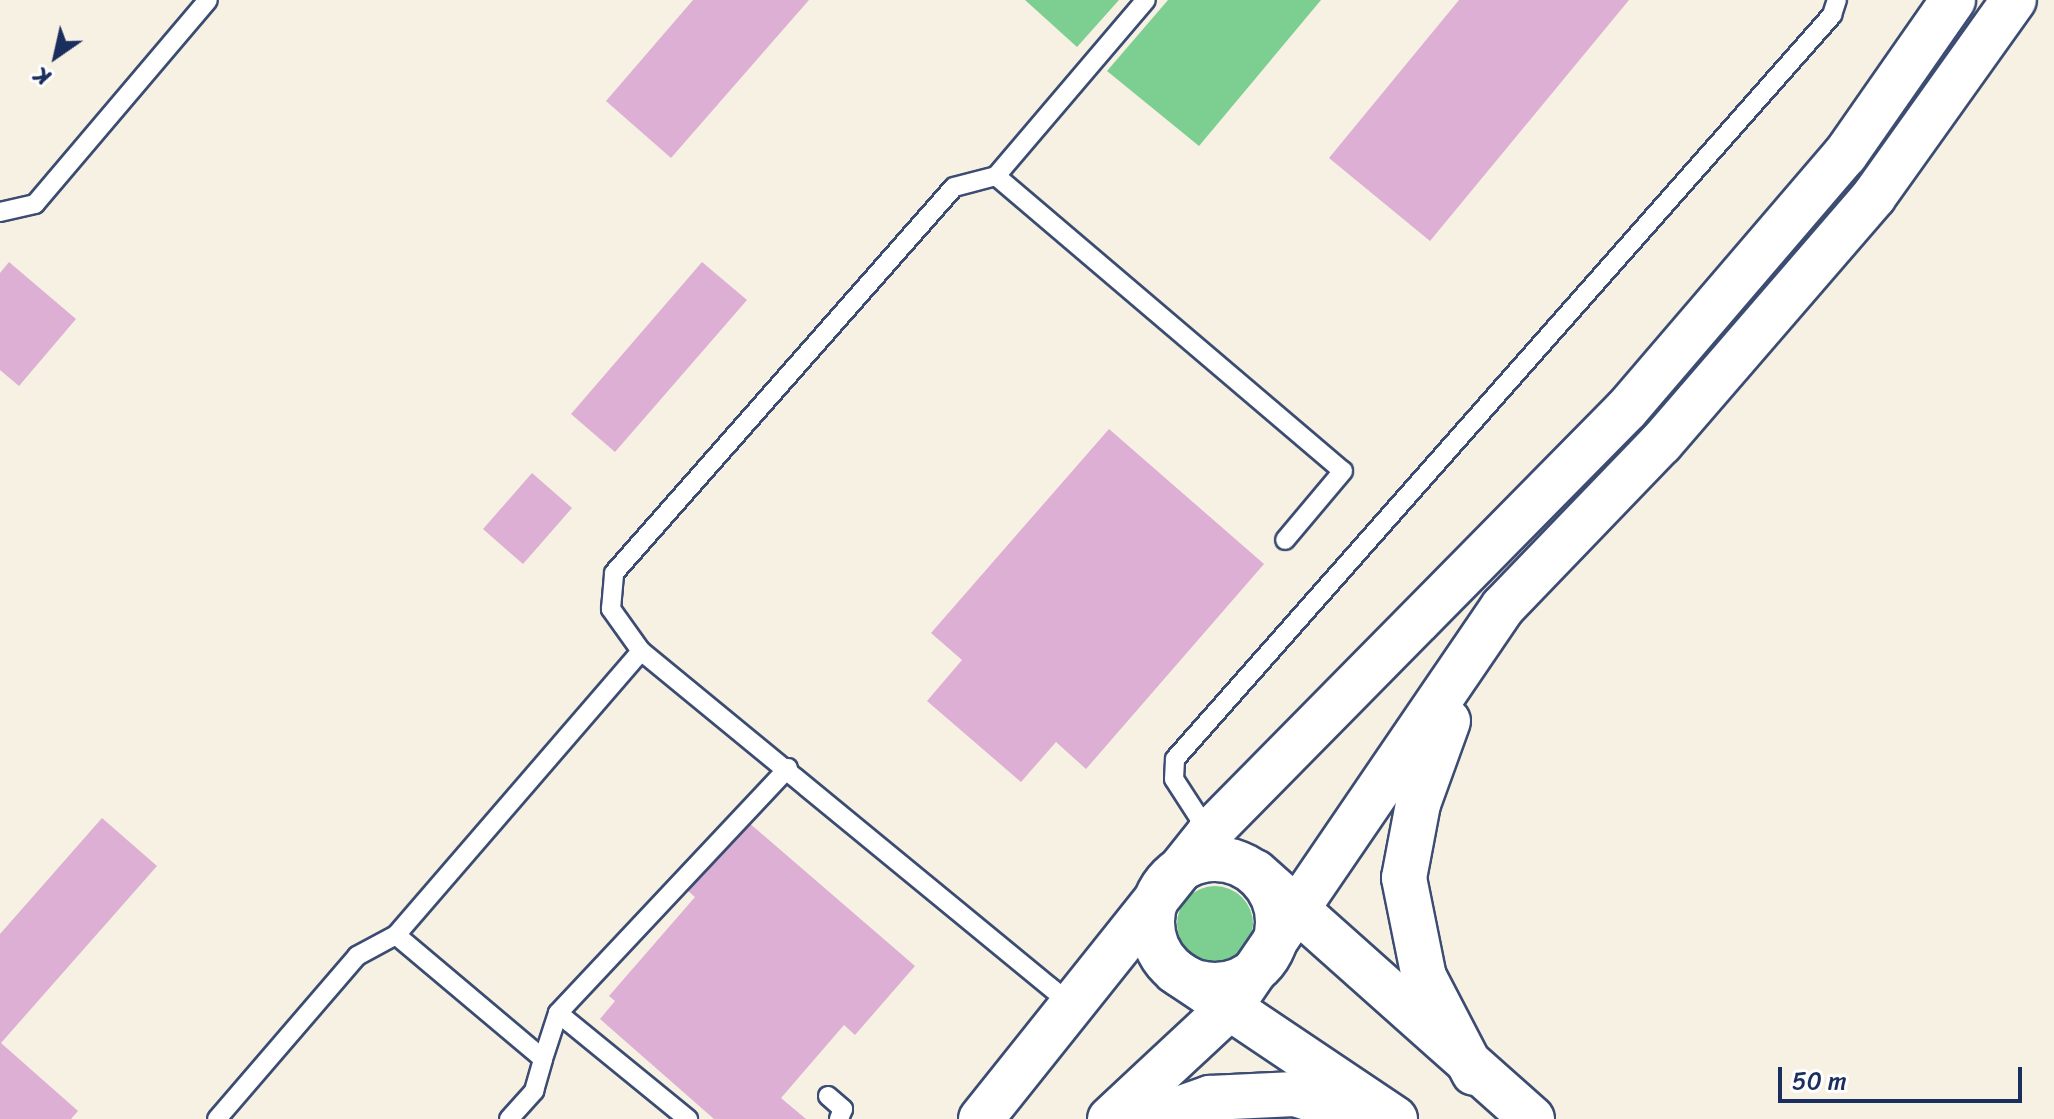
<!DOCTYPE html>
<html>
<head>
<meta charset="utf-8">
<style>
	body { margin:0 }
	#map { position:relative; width:2054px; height:1119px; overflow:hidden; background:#f6f1e2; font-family:Sriracha,sans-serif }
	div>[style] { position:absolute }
	.green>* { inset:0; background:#7ccf91 }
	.round { border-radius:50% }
	.building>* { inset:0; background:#ddafd5 }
	.roads { filter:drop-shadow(2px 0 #3c4c72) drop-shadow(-2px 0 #3c4c72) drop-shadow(0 2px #3c4c72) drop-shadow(0 -2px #3c4c72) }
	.service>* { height:18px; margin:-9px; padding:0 9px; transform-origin:9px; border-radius:9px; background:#fff }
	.tertiary>* { height:44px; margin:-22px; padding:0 22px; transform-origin:22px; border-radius:22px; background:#fff }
	.primary>* { height:44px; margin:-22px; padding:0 22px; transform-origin:22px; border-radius:22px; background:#fff }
	.primary>.ring { margin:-22px; padding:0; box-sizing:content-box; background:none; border:44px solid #fff; border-radius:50% }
	span { translate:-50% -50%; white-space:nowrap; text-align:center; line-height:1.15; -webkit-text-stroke:7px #fff; paint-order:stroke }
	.north { position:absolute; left:16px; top:16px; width:80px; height:80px; -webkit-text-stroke:6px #fff; paint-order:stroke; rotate:214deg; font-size:22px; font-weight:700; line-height:32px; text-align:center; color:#1b2f5e }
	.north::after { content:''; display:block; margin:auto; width:28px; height:36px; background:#1b2f5e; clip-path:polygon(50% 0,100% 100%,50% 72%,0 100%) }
	.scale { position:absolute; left:1778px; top:1067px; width:244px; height:36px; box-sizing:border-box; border:4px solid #1b2f5e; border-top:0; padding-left:10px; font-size:24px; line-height:28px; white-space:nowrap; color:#1b2f5e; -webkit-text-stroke:6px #fff; paint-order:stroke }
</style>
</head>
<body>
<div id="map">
	<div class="green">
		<i style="clip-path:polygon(1025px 0,1119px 0,1077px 47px)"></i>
		<i style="clip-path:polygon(1168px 0,1321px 0,1199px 146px,1107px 71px)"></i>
		<i class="round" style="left:1177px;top:886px;width:76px;height:76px"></i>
	</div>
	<div class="building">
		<i style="clip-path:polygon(693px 0,809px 0,671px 158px,606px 101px)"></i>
		<i style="clip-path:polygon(1459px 0,1629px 0,1430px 241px,1329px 158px)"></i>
		<i style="clip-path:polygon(9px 262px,76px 319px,19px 386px,0 370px,0 273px)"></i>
		<i style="clip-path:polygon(702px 262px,747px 300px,615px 452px,571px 414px)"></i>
		<i style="clip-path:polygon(1109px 429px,1264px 564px,1086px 769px,1056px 742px,1021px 782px,927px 701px,962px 660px,931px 633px)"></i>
		<i style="clip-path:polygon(532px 473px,572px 508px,523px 564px,483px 529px)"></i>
		<i style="clip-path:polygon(102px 818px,157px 866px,1px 1043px,78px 1111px,71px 1119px,0 1119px,0 934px)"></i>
		<i style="clip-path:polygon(748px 822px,915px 966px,855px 1035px,844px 1025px,781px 1098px,806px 1119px,714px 1119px,600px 1019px,615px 1001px,609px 996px,695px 897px,688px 891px)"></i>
	</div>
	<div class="roads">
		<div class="service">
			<i style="left:996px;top:176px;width:455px;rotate:40.4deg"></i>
			<i style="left:1343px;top:471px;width:90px;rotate:130deg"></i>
			<i style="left:0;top:212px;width:36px;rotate:-13deg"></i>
			<i style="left:35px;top:204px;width:267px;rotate:-49.7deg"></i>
			<i style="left:1255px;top:872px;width:60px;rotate:-139.7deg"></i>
			<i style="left:1209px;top:833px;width:64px;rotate:-122.9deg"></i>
			<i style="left:1174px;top:779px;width:20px;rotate:-87deg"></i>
			<i style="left:1175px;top:759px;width:993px;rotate:-48.55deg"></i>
			<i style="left:1832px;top:15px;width:16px;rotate:-72deg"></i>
			<i style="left:396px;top:935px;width:192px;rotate:40.1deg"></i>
			<i style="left:543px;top:1059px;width:48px;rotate:-71.9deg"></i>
			<i style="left:558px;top:1013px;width:336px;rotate:-46.8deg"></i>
			<i style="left:1072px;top:1005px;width:558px;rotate:-140.6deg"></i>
			<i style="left:641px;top:651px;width:52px;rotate:-125.5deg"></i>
			<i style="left:611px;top:609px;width:36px;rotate:-85deg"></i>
			<i style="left:614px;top:573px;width:514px;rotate:-48.63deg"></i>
			<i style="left:954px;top:187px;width:43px;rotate:-14.7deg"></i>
			<i style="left:996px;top:176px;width:231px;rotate:-49.6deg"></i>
			<i style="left:558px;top:1013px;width:168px;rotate:39.2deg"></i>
			<i style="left:828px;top:1096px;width:20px;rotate:41deg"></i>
			<i style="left:843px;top:1109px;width:11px;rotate:112deg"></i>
			<i style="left:217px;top:1119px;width:215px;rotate:-49.3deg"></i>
			<i style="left:357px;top:956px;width:44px;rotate:-28.3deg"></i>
			<i style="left:396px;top:935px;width:375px;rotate:-49.2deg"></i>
			<i style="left:509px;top:1119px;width:38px;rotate:-48deg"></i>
			<i style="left:534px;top:1091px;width:33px;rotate:-74deg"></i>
		</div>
		<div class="tertiary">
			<i style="left:1255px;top:872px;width:371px;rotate:41.7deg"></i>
			<i style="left:1175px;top:971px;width:265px;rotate:33.9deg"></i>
		</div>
		<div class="primary">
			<i style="left:1448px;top:721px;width:88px;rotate:109.9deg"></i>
			<i style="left:1418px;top:804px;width:75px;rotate:100.7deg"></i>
			<i style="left:1404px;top:878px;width:101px;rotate:78.6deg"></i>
			<i style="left:1424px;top:977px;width:108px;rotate:62.5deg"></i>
			<i class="ring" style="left:1152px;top:859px;width:82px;height:82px"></i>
			<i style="left:981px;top:1119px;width:366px;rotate:-51.4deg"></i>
			<i style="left:1209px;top:833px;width:595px;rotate:-45.41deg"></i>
			<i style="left:1627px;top:409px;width:335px;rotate:-49.4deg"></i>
			<i style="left:1845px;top:155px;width:189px;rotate:-55.1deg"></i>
			<i style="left:1110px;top:1119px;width:164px;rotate:-43deg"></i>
			<i style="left:1230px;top:1007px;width:484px;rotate:-55.7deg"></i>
			<i style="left:1503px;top:607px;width:228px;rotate:-46.1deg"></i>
			<i style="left:1661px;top:443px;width:326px;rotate:-49.2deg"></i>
			<i style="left:1874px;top:196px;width:241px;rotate:-54.5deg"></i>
			<i style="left:1150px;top:1119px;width:64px;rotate:-19.3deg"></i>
			<i style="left:1210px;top:1098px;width:85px;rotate:-2.7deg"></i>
			<i style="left:1295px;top:1094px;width:83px;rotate:17.6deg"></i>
		</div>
	</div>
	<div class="north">K</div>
	<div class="scale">50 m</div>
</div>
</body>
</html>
